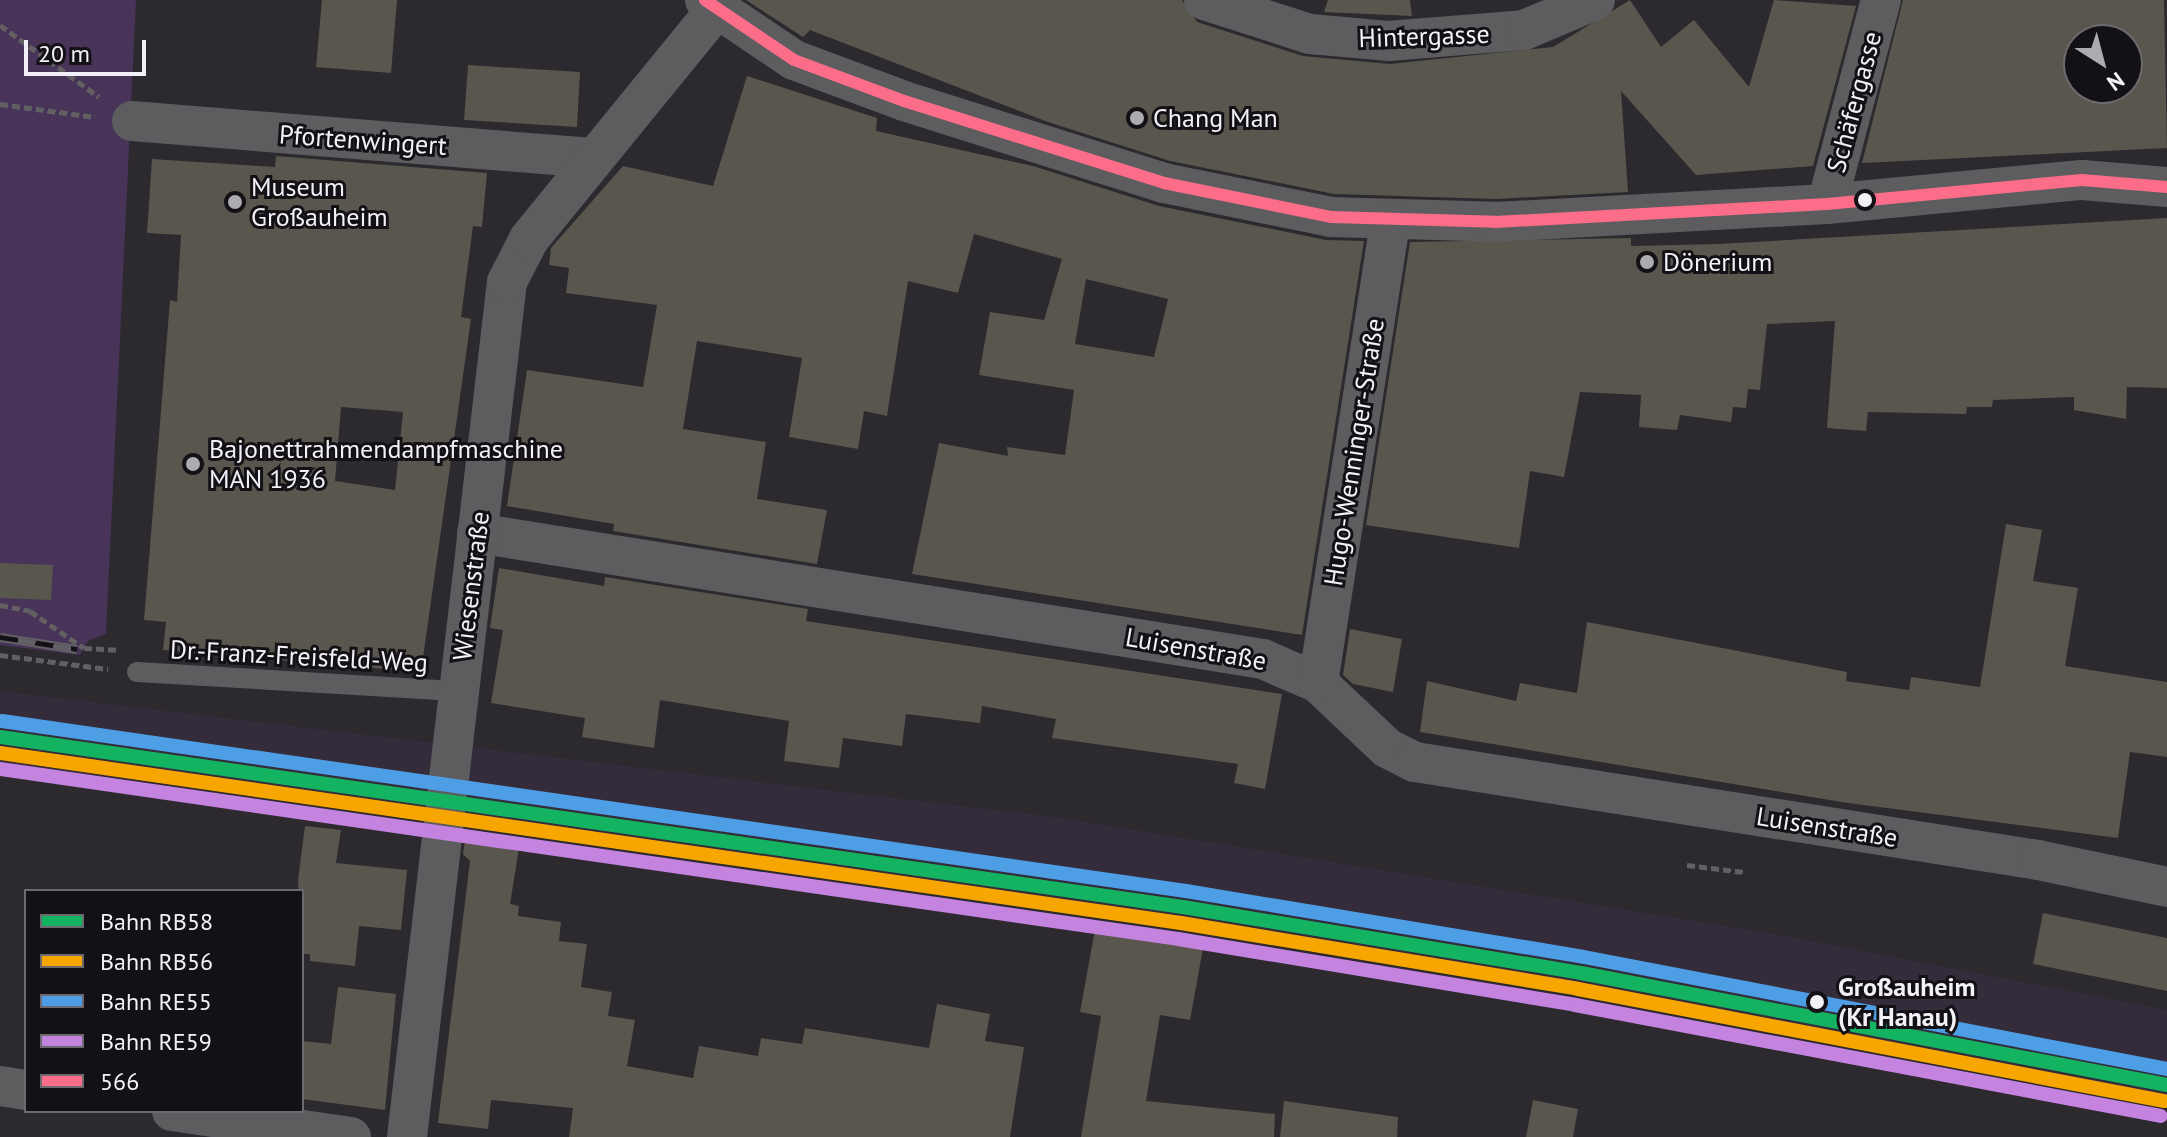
<!DOCTYPE html>
<html>
<head>
<meta charset="utf-8">
<style>
	body { margin:0 }
	#map { position:relative; width:2167px; height:1137px; overflow:hidden; background:#2c292f; font-family:"PT Sans",sans-serif }
	div>[style] { position:absolute }
	.built>* { inset:0; background:#342c3b }
	.green>* { inset:0; background:#483459 }
	.building>* { inset:0; background:#58564d }
	.path>* { height:5px; margin-top:-2.5px; transform-origin:0; background:repeating-linear-gradient(90deg,#626063 0 8px,transparent 0 12px) }
	.lane>* { height:20px; margin:-10px; padding:0 10px; transform-origin:10px; border-radius:10px; background:#5d5d5f }
	.street>* { height:40px; margin:-20px; padding:0 20px; transform-origin:20px; border-radius:20px; background:#5d5d5f }
	.rail>* { height:9px; margin-top:-4.5px; transform-origin:0; background:repeating-linear-gradient(90deg,#131115 0 18px,#626064 0 36px); box-sizing:border-box; border-block:2px solid #626064 }
	.bus-1>* { height:12px; margin:-6px; padding:0 6px; transform-origin:6px; border-radius:6px; background:#fb6d88 }
	.rail-1>* { height:14px; margin:-7px; padding:0 7px; transform-origin:7px; border-radius:7px; background:#13b361 }
	.rail-2>* { height:14px; margin:-7px; padding:0 7px; transform-origin:7px; border-radius:7px; background:#f7a600 }
	.rail-3>* { height:14px; margin:-7px; padding:0 7px; transform-origin:7px; border-radius:7px; background:#4d9ee5 }
	.rail-4>* { height:14px; margin:-7px; padding:0 7px; transform-origin:7px; border-radius:7px; background:#c483df }
	.dots>* { width:22px; height:22px; translate:-50% -50%; box-sizing:border-box; border:4px solid #131115; border-radius:50% }
	span { translate:-50% -50%; white-space:nowrap; text-align:center; line-height:1.15; -webkit-text-stroke:6px #131115; paint-order:stroke }
	.street-label { font-size:26px; color:#f3f0f7 }
	.poi-label { font-size:26px; color:#f3f0f7 }
	.left { translate:0 -50%; text-align:left }
	.stop-label { font-size:26px; color:#f3f0f7; font-weight:700 }
	.legend { position:absolute; left:24px; top:889px; width:280px; height:224px; box-sizing:border-box; background:#131115; border:2px solid #6d6a6f; margin:0; padding:10px 14px; list-style:none; font-size:24px; color:#f3f0f7 }
	.legend li { display:flex; align-items:center; gap:16px; height:40px }
	.legend b { width:40px; border:2px solid #6d6a6f }
	.north { position:absolute; left:2063px; top:24px; width:80px; height:80px; box-sizing:border-box; background:#131115; border:2px solid #6d6a6f; border-radius:50%; rotate:144deg; font-size:22px; font-weight:700; line-height:32px; text-align:center; color:#f3f0f7 }
	.north::after { content:''; display:block; margin:auto; width:28px; height:36px; background:#adaab1; clip-path:polygon(50% 0,100% 100%,50% 72%,0 100%) }
	.scale { position:absolute; left:24px; top:40px; width:122px; height:36px; box-sizing:border-box; border:4px solid #f3f0f7; border-top:0; padding-left:10px; font-size:24px; line-height:28px; white-space:nowrap; color:#f3f0f7; -webkit-text-stroke:6px #131115; paint-order:stroke }
</style>
</head>
<body>
<div id="map">
	<div class="built">
		<i style="clip-path:polygon(0 691px,1061px 818px,1780px 935px,2167px 1010px,2167px 1097px,1442px 964px,482px 821px,0 764px)"></i>
	</div>
	<div class="green">
		<i style="clip-path:polygon(0 0,136px 0,106px 634px,88px 641px,80px 655px,0 645px)"></i>
	</div>
	<div class="building">
		<i style="clip-path:polygon(322px 0,397px 0,391px 73px,316px 67px)"></i>
		<i style="clip-path:polygon(746px 0,1182px 0,1197px 22px,1303px 56px,1390px 64px,1553px 47px,1630px 0,1661px 47px,1694px 20px,1749px 87px,1774px 0,1856px 6px,1813px 166px,1696px 175px,1621px 91px,1628px 192px,1495px 199px,1334px 194px,1170px 161px,1048px 122px,810px 30px,803px 37px)"></i>
		<i style="clip-path:polygon(1328px 0,1410px 0,1412px 16px,1324px 12px)"></i>
		<i style="clip-path:polygon(evenodd,1903px 0,2164px 0,2167px 148px,1862px 163px,1903px 0,2079px 40px,2127px 40px,2127px 88px,2079px 88px,2079px 40px)"></i>
		<i style="clip-path:polygon(468px 65px,580px 72px,577px 127px,464px 120px)"></i>
		<i style="clip-path:polygon(evenodd,747px 76px,877px 118px,876px 131px,1033px 166px,1159px 206px,1326px 240px,1364px 241px,1302px 635px,912px 574px,939px 443px,1008px 456px,1007px 447px,1065px 455px,1074px 390px,979px 375px,990px 312px,1044px 320px,1062px 259px,974px 234px,958px 293px,908px 281px,887px 416px,864px 411px,858px 449px,789px 437px,802px 358px,697px 341px,683px 429px,766px 442px,757px 499px,827px 510px,817px 564px,613px 531px,614px 524px,507px 506px,527px 370px,643px 387px,657px 305px,566px 293px,569px 268px,549px 265px,551px 248px,623px 166px,713px 186px,747px 76px,1086px 279px,1168px 299px,1154px 357px,1075px 344px,1086px 279px)"></i>
		<i style="clip-path:polygon(evenodd,276px 156px,487px 173px,482px 227px,473px 226px,461px 317px,471px 319px,421px 672px,163px 650px,166px 622px,144px 620px,170px 300px,177px 302px,181px 235px,147px 233px,152px 159px,275px 167px,276px 156px,341px 407px,403px 412px,395px 490px,335px 481px,341px 407px)"></i>
		<i style="clip-path:polygon(2167px 218px,2167px 388px,2127px 387px,2126px 419px,2074px 410px,2074px 397px,1993px 400px,1992px 407px,1967px 407px,1966px 414px,1868px 412px,1866px 431px,1827px 428px,1835px 321px,1767px 324px,1760px 390px,1748px 389px,1746px 408px,1733px 407px,1731px 422px,1680px 415px,1677px 430px,1639px 427px,1641px 395px,1580px 392px,1564px 477px,1530px 471px,1519px 548px,1366px 525px,1410px 242px,1631px 238px,1631px 246px,1718px 244px)"></i>
		<i style="clip-path:polygon(2006px 524px,2042px 530px,2033px 581px,2078px 588px,2065px 666px,2167px 682px,2167px 757px,2130px 752px,2118px 838px,1848px 803px,1420px 732px,1427px 681px,1516px 701px,1520px 683px,1577px 693px,1587px 622px,1847px 672px,1846px 681px,1909px 690px,1911px 677px,1980px 687px)"></i>
		<i style="clip-path:polygon(0 563px,53px 565px,51px 600px,0 598px)"></i>
		<i style="clip-path:polygon(499px 568px,604px 586px,605px 577px,808px 609px,806px 621px,1282px 694px,1265px 789px,1234px 783px,1238px 764px,1052px 738px,1056px 719px,982px 706px,980px 723px,906px 714px,902px 746px,843px 738px,839px 768px,784px 761px,789px 721px,660px 700px,654px 748px,582px 737px,585px 718px,491px 703px,503px 630px,490px 628px)"></i>
		<i style="clip-path:polygon(1350px 629px,1402px 639px,1393px 692px,1353px 684px,1343px 675px)"></i>
		<i style="clip-path:polygon(305px 826px,341px 830px,336px 863px,407px 870px,401px 930px,359px 926px,355px 966px,310px 961px,310px 954px,302px 954px,298px 880px)"></i>
		<i style="clip-path:polygon(466px 834px,520px 842px,510px 904px,519px 906px,518px 916px,561px 922px,559px 941px,587px 944px,581px 987px,612px 992px,608px 1016px,635px 1020px,627px 1066px,693px 1078px,699px 1046px,758px 1056px,761px 1038px,802px 1044px,805px 1028px,929px 1048px,937px 1004px,990px 1014px,985px 1041px,1024px 1047px,1010px 1137px,569px 1137px,573px 1108px,491px 1100px,488px 1129px,438px 1123px,470px 861px,463px 854px)"></i>
		<i style="clip-path:polygon(2043px 913px,2167px 938px,2167px 991px,2033px 964px)"></i>
		<i style="clip-path:polygon(1096px 924px,1204px 943px,1190px 1020px,1160px 1015px,1146px 1101px,1275px 1114px,1274px 1137px,1081px 1137px,1101px 1016px,1080px 1012px)"></i>
		<i style="clip-path:polygon(338px 987px,396px 994px,385px 1110px,302px 1099px,302px 1041px,331px 1044px)"></i>
		<i style="clip-path:polygon(1533px 1100px,1578px 1109px,1573px 1137px,1526px 1137px)"></i>
		<i style="clip-path:polygon(1284px 1101px,1398px 1117px,1397px 1137px,1280px 1137px)"></i>
	</div>
	<div class="path">
		<i style="left:0;top:25px;width:122px;rotate:36deg"></i>
		<i style="left:0;top:104px;width:96px;rotate:7.8deg"></i>
		<i style="left:0;top:605px;width:31px;rotate:11deg"></i>
		<i style="left:30px;top:611px;width:65px;rotate:34.4deg"></i>
		<i style="left:84px;top:648px;width:33px;rotate:3deg"></i>
		<i style="left:0;top:655px;width:109px;rotate:7.4deg"></i>
		<i style="left:1687px;top:865px;width:57px;rotate:7deg"></i>
	</div>
	<div class="lane">
		<i style="left:137px;top:672px;width:323px;rotate:3.4deg"></i>
	</div>
	<div class="street">
		<i style="left:705px;top:0;width:107px;rotate:34deg"></i>
		<i style="left:794px;top:60px;width:117px;rotate:20.4deg"></i>
		<i style="left:904px;top:101px;width:273px;rotate:17.5deg"></i>
		<i style="left:1164px;top:183px;width:170px;rotate:11.5deg"></i>
		<i style="left:1331px;top:217px;width:164px;rotate:1.7deg"></i>
		<i style="left:1495px;top:222px;width:332px;rotate:-3.1deg"></i>
		<i style="left:1827px;top:204px;width:256px;rotate:-5.4deg"></i>
		<i style="left:2082px;top:180px;width:85px;rotate:4.7deg"></i>
		<i style="left:1204px;top:0;width:111px;rotate:17.8deg"></i>
		<i style="left:1310px;top:34px;width:78px;rotate:5.1deg"></i>
		<i style="left:1388px;top:41px;width:136px;rotate:-4.6deg"></i>
		<i style="left:1524px;top:30px;width:77px;rotate:-22.9deg"></i>
		<i style="left:132px;top:121px;width:462px;rotate:4.6deg"></i>
		<i style="left:1827px;top:204px;width:211px;rotate:-75.2deg"></i>
		<i style="left:477px;top:533px;width:796px;rotate:9.11deg"></i>
		<i style="left:1263px;top:659px;width:60px;rotate:23.6deg"></i>
		<i style="left:1318px;top:683px;width:95px;rotate:43.3deg"></i>
		<i style="left:1387px;top:748px;width:31px;rotate:27deg"></i>
		<i style="left:1415px;top:762px;width:631px;rotate:8.94deg"></i>
		<i style="left:2038px;top:860px;width:132px;rotate:11.8deg"></i>
		<i style="left:1318px;top:683px;width:467px;rotate:-81.1deg"></i>
		<i style="left:0;top:1086px;width:26px;rotate:9deg"></i>
		<i style="left:172px;top:1111px;width:181px;rotate:8.3deg"></i>
		<i style="left:407px;top:1137px;width:861px;rotate:-83.33deg"></i>
		<i style="left:507px;top:282px;width:48px;rotate:-62.9deg"></i>
		<i style="left:529px;top:239px;width:296px;rotate:-50.8deg"></i>
	</div>
	<div class="rail">
		<i style="left:0;top:637px;width:78px;rotate:8.9deg"></i>
	</div>
	<div class="bus-1">
		<i style="left:705px;top:0;width:107px;rotate:34deg"></i>
		<i style="left:794px;top:60px;width:117px;rotate:20.4deg"></i>
		<i style="left:904px;top:101px;width:273px;rotate:17.5deg"></i>
		<i style="left:1164px;top:183px;width:170px;rotate:11.5deg"></i>
		<i style="left:1331px;top:217px;width:164px;rotate:1.7deg"></i>
		<i style="left:1495px;top:222px;width:332px;rotate:-3.1deg"></i>
		<i style="left:1827px;top:204px;width:256px;rotate:-5.4deg"></i>
		<i style="left:2082px;top:180px;width:85px;rotate:4.7deg"></i>
	</div>
	<div class="rail-1">
		<i style="left:0;top:737px;width:1195px;rotate:8.18deg"></i>
		<i style="left:1183px;top:907px;width:403px;rotate:9.4deg"></i>
		<i style="left:1581px;top:973px;width:597px;rotate:10.82deg"></i>
	</div>
	<div class="rail-2">
		<i style="left:0;top:753px;width:1193px;rotate:8.19deg"></i>
		<i style="left:1181px;top:923px;width:402px;rotate:9.4deg"></i>
		<i style="left:1578px;top:989px;width:597px;rotate:10.82deg"></i>
	</div>
	<div class="rail-3">
		<i style="left:2px;top:721px;width:1196px;rotate:8.17deg"></i>
		<i style="left:1186px;top:891px;width:403px;rotate:9.4deg"></i>
		<i style="left:1584px;top:957px;width:594px;rotate:10.87deg"></i>
	</div>
	<div class="rail-4">
		<i style="left:0;top:769px;width:1190px;rotate:8.21deg"></i>
		<i style="left:1178px;top:939px;width:402px;rotate:9.4deg"></i>
		<i style="left:1575px;top:1005px;width:596px;rotate:10.73deg"></i>
	</div>
	<div class="dots">
		<i style="left:1137px;top:118px;background:#adaab1"></i>
		<i style="left:1865px;top:200px;background:#f3f0f7"></i>
		<i style="left:235px;top:202px;background:#adaab1"></i>
		<i style="left:1647px;top:262px;background:#adaab1"></i>
		<i style="left:193px;top:464px;background:#adaab1"></i>
		<i style="left:1817px;top:1002px;background:#f3f0f7"></i>
	</div>
	<div class="street-label">
		<span style="left:1424px;top:36px;rotate:-2deg">Hintergasse</span>
		<span style="left:1854px;top:102px;rotate:-75deg">Schäfergasse</span>
		<span style="left:363px;top:140px;rotate:4deg">Pfortenwingert</span>
		<span style="left:1354px;top:452px;rotate:-81deg">Hugo-Wenninger-Straße</span>
		<span style="left:471px;top:586px;rotate:-83deg">Wiesenstraße</span>
		<span style="left:1196px;top:649px;rotate:10deg">Luisenstraße</span>
		<span style="left:299px;top:656px;rotate:3deg">Dr.-Franz-Freisfeld-Weg</span>
		<span style="left:1827px;top:827px;rotate:9deg">Luisenstraße</span>
	</div>
	<div class="poi-label">
		<span class="left" style="left:1153px;top:118px">Chang Man</span>
		<span class="left" style="left:251px;top:202px">Museum<br>Großauheim</span>
		<span class="left" style="left:1663px;top:262px">Dönerium</span>
		<span class="left" style="left:209px;top:464px">Bajonettrahmendampfmaschine<br>MAN 1936</span>
	</div>
	<div class="stop-label">
		<span class="left" style="left:1838px;top:1002px">Großauheim<br>(Kr Hanau)</span>
	</div>
	<ul class="legend">
	<li><b style="height:10px;background:#13b361"></b>Bahn RB58</li>
	<li><b style="height:10px;background:#f7a600"></b>Bahn RB56</li>
	<li><b style="height:10px;background:#4d9ee5"></b>Bahn RE55</li>
	<li><b style="height:10px;background:#c483df"></b>Bahn RE59</li>
	<li><b style="height:10px;background:#fb6d88"></b>566</li>
	</ul>
	<div class="north">N</div>
	<div class="scale">20 m</div>
</div>
</body>
</html>
